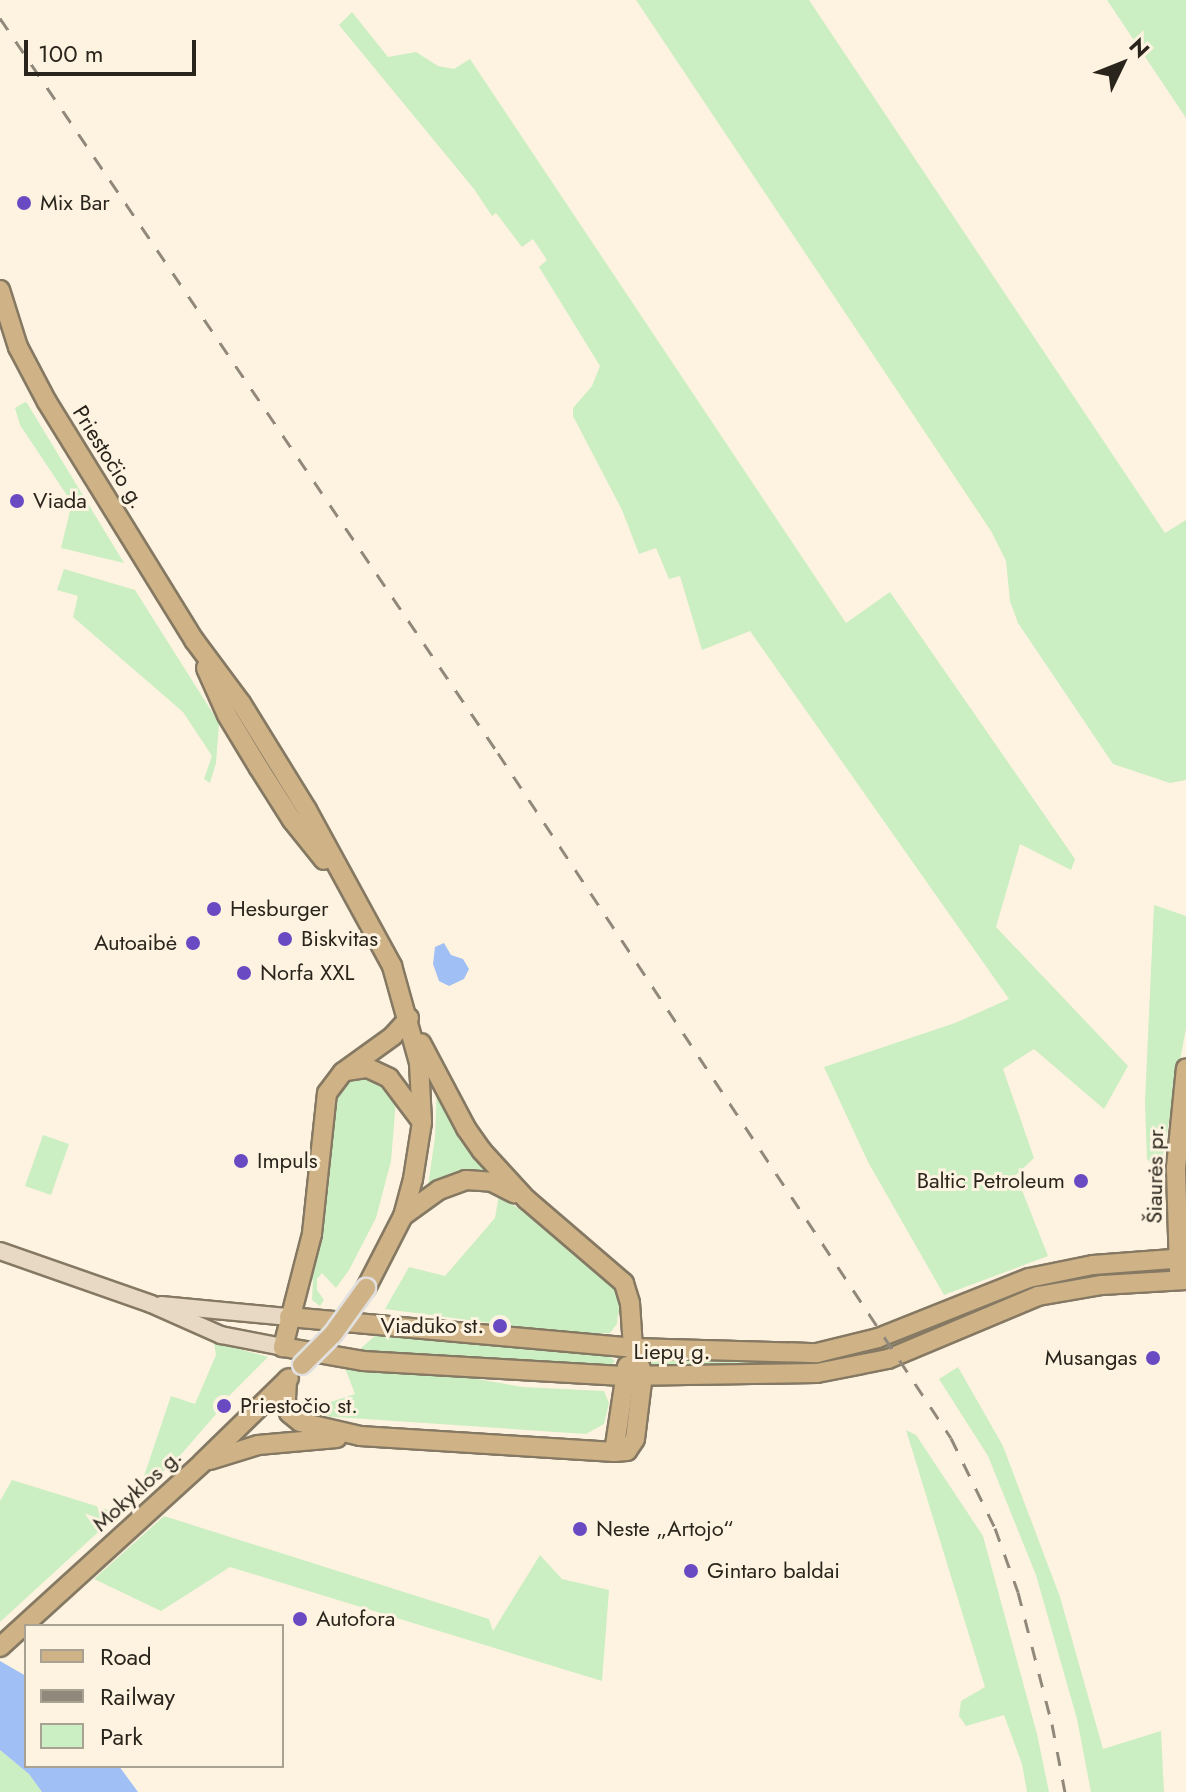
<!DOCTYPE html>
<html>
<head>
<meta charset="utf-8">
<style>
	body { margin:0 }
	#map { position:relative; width:1186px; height:1792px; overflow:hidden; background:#fef3e0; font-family:Jost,sans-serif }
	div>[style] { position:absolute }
	.green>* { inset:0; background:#cbeec2 }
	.water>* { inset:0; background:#a0bff4 }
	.roads { filter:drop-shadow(2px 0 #857963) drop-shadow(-2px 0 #857963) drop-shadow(0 2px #857963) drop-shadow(0 -2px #857963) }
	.secondary>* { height:16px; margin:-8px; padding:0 8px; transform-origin:8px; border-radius:8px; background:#e7d9c3 }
	.primary>* { height:18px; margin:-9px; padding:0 9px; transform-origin:9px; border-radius:9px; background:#cfb386 }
	.rail>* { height:3px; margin-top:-1.5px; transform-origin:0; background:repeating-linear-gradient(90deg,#90887a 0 14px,transparent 0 28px) }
	.bridges { filter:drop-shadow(2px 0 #e1e0df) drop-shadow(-2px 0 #e1e0df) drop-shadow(0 2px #e1e0df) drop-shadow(0 -2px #e1e0df) }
	.primary-bridge>* { height:18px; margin:-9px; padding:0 9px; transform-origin:9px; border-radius:9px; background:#cfb386 }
	.dots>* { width:22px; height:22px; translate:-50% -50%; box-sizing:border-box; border:4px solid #fef3e0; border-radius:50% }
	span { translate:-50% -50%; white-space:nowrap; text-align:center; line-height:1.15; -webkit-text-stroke:6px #fef3e0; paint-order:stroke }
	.poi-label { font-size:22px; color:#2a251c }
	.left { translate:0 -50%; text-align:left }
	.right { translate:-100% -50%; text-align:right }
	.street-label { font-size:22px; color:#2a251c }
	.legend { position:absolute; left:24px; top:1624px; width:260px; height:144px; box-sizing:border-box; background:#fef3e0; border:2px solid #a9a192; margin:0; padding:10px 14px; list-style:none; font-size:24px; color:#2a251c }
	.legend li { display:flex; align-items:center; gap:16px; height:40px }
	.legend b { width:40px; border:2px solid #a9a192 }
	.north { position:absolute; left:1082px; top:24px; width:80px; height:80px; -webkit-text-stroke:6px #fef3e0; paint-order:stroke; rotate:47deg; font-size:22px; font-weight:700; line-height:32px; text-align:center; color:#2a251c }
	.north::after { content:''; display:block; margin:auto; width:28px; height:36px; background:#2a251c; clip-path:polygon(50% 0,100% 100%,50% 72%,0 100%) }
	.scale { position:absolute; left:24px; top:40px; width:172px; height:36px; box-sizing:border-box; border:4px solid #2a251c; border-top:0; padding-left:10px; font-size:24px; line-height:28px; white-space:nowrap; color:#2a251c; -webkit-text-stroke:6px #fef3e0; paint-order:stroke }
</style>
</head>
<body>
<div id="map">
	<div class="green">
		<i style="clip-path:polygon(636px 0,809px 0,1165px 533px,1186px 520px,1186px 780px,1170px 783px,1113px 764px,1018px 623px,1010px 601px,1006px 561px,991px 531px)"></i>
		<i style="clip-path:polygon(1107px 0,1186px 0,1186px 118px)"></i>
		<i style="clip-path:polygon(352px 12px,388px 57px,416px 52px,438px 66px,454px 69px,470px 59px,846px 623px,890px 592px,1075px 859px,1071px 870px,1020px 844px,996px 927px,1128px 1066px,1104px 1109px,1034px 1049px,1003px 1069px,1034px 1158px,1016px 1175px,1048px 1256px,944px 1295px,868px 1162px,824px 1067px,955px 1023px,1009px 999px,750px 631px,702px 650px,680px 576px,669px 579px,656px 548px,639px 554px,622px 510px,573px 416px,573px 408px,592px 386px,600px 366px,539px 267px,547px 260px,533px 239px,522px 247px,496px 213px,492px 216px,474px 189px,339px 25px)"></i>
		<i style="clip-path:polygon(25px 402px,27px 403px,124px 563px,61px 548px,72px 503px,20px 425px,15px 408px)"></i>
		<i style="clip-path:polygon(64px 569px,135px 590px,219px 723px,216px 763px,210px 783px,204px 779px,212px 756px,183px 712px,73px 617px,78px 596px,57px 590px)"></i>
		<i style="clip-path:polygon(1154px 905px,1186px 916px,1186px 1028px,1162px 1160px,1152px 1165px,1147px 1159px,1145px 1102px)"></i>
		<i style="clip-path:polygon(355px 1077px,377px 1077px,396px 1100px,391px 1161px,376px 1218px,349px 1270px,336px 1288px,322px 1273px,317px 1279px,317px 1290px,324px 1300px,320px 1306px,312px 1300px,313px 1280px,309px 1279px,323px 1221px,332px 1113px,336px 1094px)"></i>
		<i style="clip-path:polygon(437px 1085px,491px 1171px,490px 1174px,460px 1172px,428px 1186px,435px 1137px)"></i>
		<i style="clip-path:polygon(43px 1135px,69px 1144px,51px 1195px,25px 1186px)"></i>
		<i style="clip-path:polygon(499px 1195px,536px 1221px,614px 1285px,622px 1314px,618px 1314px,617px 1324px,610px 1333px,575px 1334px,385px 1309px,409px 1267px,445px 1276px,495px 1218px)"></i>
		<i style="clip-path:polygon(1150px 1269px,1151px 1273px,1077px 1278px,1020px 1292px,918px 1339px,835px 1365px,650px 1366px,652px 1361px,821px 1361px,872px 1349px,1019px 1290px,1072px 1277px)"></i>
		<i style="clip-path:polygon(376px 1335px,608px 1355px,615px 1361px,611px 1365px,359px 1350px)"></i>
		<i style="clip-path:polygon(214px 1342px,268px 1357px,215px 1410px,217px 1413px,177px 1459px,138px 1494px,171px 1396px,195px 1404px,216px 1355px)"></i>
		<i style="clip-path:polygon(958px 1367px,1003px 1446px,1060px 1597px,1103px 1749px,1161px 1731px,1164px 1792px,1091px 1792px,1077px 1719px,1036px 1575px,988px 1456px,939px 1379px)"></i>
		<i style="clip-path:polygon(345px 1368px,471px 1378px,523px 1387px,604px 1391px,609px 1403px,604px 1424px,586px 1434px,306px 1415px,297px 1410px,304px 1398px,309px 1409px,355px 1394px)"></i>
		<i style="clip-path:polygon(906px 1430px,916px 1435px,983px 1536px,1037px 1734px,1049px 1792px,1027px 1792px,1022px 1764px,1004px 1715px,966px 1726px,959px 1716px,961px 1701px,985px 1687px)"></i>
		<i style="clip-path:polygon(12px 1480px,119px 1513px,0 1622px,0 1501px)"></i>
		<i style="clip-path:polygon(164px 1516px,489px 1619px,493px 1631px,540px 1555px,562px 1579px,609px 1590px,602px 1681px,230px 1567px,161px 1611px,94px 1579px)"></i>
		<i style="clip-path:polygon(0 1750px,29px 1774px,42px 1792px,0 1792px)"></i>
	</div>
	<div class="water">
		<i style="clip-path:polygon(444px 943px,451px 955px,463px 959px,469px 969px,464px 979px,449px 986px,439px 981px,433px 964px,435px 947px)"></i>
		<i style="clip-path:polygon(0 1661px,26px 1676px,26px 1766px,119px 1766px,138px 1792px,42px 1792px,29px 1774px,0 1750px)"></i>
	</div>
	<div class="roads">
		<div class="secondary">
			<i style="left:0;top:1251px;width:160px;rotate:19.3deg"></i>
			<i style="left:151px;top:1304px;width:77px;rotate:23.9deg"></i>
			<i style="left:221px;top:1335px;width:63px;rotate:11deg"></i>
			<i style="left:161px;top:1305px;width:129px;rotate:5.4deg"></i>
		</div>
		<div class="primary">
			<i style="left:0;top:290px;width:60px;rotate:72.5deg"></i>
			<i style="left:18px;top:347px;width:62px;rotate:62.2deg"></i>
			<i style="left:47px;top:402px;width:280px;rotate:58.3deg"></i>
			<i style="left:194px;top:640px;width:79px;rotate:53.3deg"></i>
			<i style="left:241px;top:703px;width:126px;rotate:58.3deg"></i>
			<i style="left:307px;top:810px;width:178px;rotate:61.4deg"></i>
			<i style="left:392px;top:966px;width:101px;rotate:74.4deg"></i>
			<i style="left:419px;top:1063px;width:59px;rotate:87.1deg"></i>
			<i style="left:422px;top:1122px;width:58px;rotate:99deg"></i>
			<i style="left:413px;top:1179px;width:38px;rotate:105deg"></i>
			<i style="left:403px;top:1216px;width:81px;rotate:117.2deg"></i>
			<i style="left:206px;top:668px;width:51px;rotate:65.9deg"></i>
			<i style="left:227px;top:715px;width:62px;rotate:58.9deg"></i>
			<i style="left:259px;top:768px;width:62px;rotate:57.6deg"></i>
			<i style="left:292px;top:820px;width:51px;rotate:51.3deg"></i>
			<i style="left:409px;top:1018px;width:24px;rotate:132deg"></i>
			<i style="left:393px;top:1036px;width:62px;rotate:144.2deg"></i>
			<i style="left:343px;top:1072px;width:26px;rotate:127deg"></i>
			<i style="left:327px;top:1093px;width:142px;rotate:96.1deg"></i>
			<i style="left:312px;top:1234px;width:117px;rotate:104.4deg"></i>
			<i style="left:283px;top:1347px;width:81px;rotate:9.9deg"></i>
			<i style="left:363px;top:1361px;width:260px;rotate:3.3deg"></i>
			<i style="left:623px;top:1376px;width:194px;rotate:-0.9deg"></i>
			<i style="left:817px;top:1373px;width:72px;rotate:-11.2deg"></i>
			<i style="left:888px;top:1359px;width:163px;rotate:-22.8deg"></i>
			<i style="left:1038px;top:1296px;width:65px;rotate:-9.8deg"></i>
			<i style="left:1102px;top:1285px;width:84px;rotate:-3.4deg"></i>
			<i style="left:346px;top:1071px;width:22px;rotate:-8deg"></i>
			<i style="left:368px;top:1068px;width:23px;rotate:25deg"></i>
			<i style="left:389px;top:1078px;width:55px;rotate:53.1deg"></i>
			<i style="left:403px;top:1216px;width:44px;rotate:-35.8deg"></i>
			<i style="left:439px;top:1190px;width:29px;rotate:-20deg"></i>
			<i style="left:466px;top:1180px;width:26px;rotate:4deg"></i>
			<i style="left:492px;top:1182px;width:25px;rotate:27deg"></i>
			<i style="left:1179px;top:1270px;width:102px;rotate:-91.7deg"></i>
			<i style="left:1176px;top:1168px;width:100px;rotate:-84.3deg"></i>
			<i style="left:289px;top:1317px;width:345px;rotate:5.1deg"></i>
			<i style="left:633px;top:1348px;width:184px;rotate:1.6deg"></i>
			<i style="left:817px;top:1353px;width:63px;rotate:-13.8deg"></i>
			<i style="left:878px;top:1338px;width:162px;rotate:-21.7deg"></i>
			<i style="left:1029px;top:1278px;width:65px;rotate:-11.5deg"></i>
			<i style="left:1093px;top:1265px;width:93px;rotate:-4.3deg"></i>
			<i style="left:287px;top:1380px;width:21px;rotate:93deg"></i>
			<i style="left:286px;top:1401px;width:12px;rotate:76deg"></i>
			<i style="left:289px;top:1413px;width:14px;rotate:39deg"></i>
			<i style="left:300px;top:1422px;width:62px;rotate:13.1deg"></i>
			<i style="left:360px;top:1436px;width:255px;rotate:3.6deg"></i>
			<i style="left:614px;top:1452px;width:13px;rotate:-4deg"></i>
			<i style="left:627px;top:1451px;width:14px;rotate:-56deg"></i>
			<i style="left:635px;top:1439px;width:65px;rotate:-83deg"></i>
			<i style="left:643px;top:1374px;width:28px;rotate:-111deg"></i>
			<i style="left:633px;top:1348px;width:45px;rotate:-93.8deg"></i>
			<i style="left:630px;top:1303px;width:21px;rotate:-107deg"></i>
			<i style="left:624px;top:1283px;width:128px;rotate:-139.4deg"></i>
			<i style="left:527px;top:1200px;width:67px;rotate:-132.6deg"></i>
			<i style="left:482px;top:1151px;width:28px;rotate:-125deg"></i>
			<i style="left:466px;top:1128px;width:96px;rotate:-117.9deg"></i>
			<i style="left:614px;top:1452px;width:87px;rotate:-81.4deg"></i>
			<i style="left:210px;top:1460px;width:50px;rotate:-17.4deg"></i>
			<i style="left:258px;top:1445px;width:79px;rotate:-5.1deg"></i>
			<i style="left:0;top:1647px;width:275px;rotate:-42.3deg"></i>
			<i style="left:203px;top:1462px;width:120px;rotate:-44.3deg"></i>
		</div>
	</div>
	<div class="rail">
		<i style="left:0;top:18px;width:888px;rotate:55.88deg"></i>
		<i style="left:498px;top:753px;width:821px;rotate:56.52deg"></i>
		<i style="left:951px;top:1438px;width:100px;rotate:63.9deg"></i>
		<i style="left:995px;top:1528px;width:68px;rotate:70.2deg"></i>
		<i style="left:1018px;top:1592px;width:136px;rotate:75.6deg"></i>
		<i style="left:1052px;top:1724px;width:69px;rotate:79.2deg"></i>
	</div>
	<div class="bridges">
		<div class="primary-bridge">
			<i style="left:302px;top:1365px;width:44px;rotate:-45deg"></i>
			<i style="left:333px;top:1334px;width:57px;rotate:-54.3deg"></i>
		</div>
	</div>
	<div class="dots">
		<i style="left:24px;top:203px;background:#694ac3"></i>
		<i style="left:17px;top:501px;background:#694ac3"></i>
		<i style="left:214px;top:909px;background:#694ac3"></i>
		<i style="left:285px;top:939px;background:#694ac3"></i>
		<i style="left:193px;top:943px;background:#694ac3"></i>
		<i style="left:244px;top:973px;background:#694ac3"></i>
		<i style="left:241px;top:1161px;background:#694ac3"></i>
		<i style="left:1081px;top:1181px;background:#694ac3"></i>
		<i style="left:500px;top:1326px;background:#694ac3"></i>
		<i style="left:1153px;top:1358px;background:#694ac3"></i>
		<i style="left:224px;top:1406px;background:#694ac3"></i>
		<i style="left:580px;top:1529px;background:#694ac3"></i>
		<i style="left:691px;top:1571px;background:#694ac3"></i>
		<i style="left:300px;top:1619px;background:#694ac3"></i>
	</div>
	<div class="poi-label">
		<span class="left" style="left:40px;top:203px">Mix Bar</span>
		<span class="left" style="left:33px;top:501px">Viada</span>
		<span class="left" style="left:230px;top:909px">Hesburger</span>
		<span class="left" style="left:301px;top:939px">Biskvitas</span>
		<span class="right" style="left:177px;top:943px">Autoaibė</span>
		<span class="left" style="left:260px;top:973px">Norfa XXL</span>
		<span class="left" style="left:257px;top:1161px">Impuls</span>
		<span class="right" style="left:1065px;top:1181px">Baltic Petroleum</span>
		<span class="right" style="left:484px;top:1326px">Viaduko st.</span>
		<span class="right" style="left:1137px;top:1358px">Musangas</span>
		<span class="left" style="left:240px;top:1406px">Priestočio st.</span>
		<span class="left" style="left:596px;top:1529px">Neste „Artojo“</span>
		<span class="left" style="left:707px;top:1571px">Gintaro baldai</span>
		<span class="left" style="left:316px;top:1619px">Autofora</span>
	</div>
	<div class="street-label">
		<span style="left:109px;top:457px;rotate:58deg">Priestočio g.</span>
		<span style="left:1155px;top:1174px;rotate:-89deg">Šiaurės pr.</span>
		<span style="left:672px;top:1352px">Liepų g.</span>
		<span style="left:137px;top:1490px;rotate:-42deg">Mokyklos g.</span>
	</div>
	<ul class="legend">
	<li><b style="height:10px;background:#cfb386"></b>Road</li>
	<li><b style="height:10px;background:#90887a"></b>Railway</li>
	<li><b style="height:22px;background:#cbeec2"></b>Park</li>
	</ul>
	<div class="north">N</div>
	<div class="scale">100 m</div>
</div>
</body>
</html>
